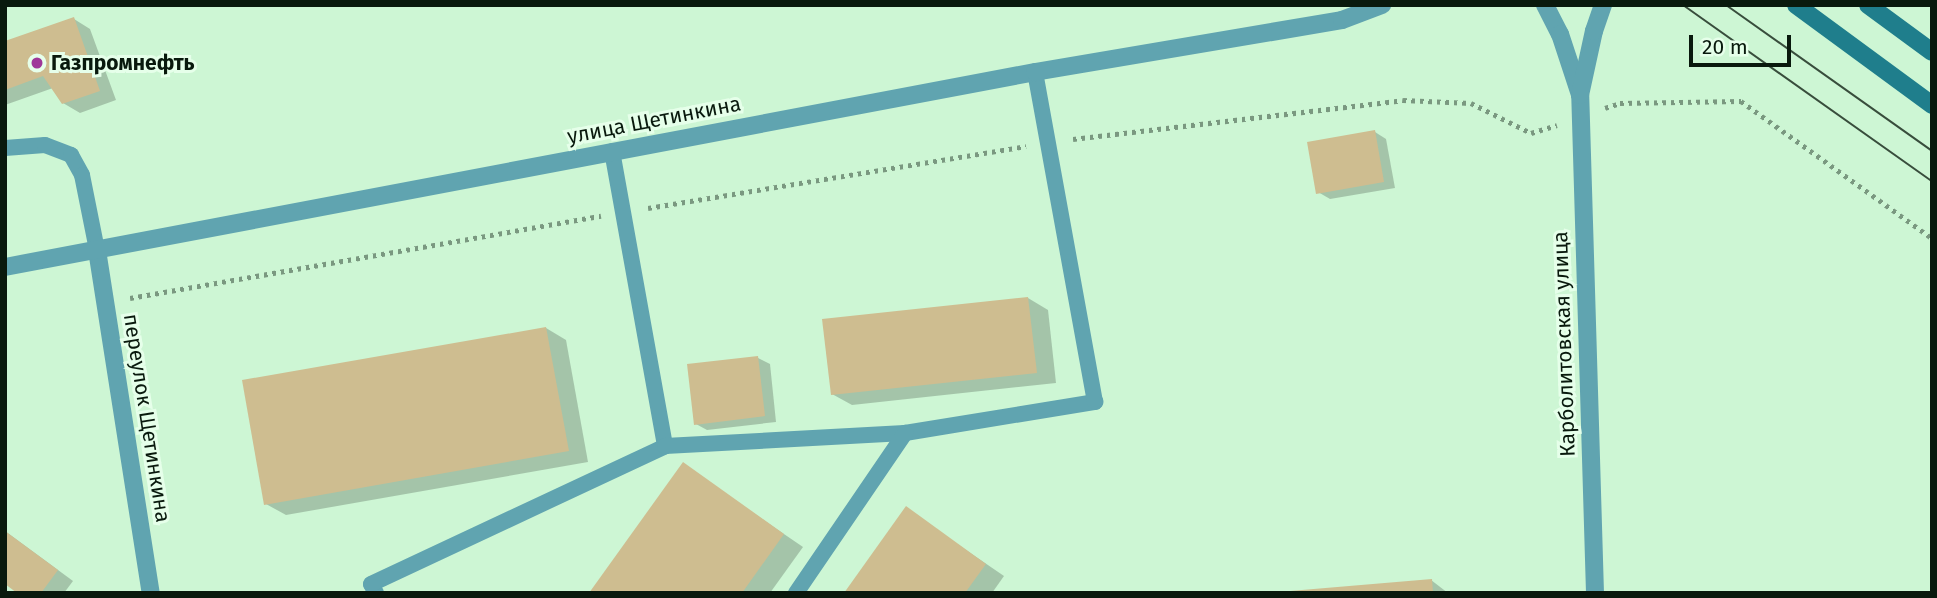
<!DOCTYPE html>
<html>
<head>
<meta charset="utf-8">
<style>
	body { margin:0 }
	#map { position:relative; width:1937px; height:598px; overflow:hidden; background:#cdf6d4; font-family:"Fira Sans",sans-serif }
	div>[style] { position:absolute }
	.shadow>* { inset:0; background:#0003 }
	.building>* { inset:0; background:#cebd90 }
	.path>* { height:4.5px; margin-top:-2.25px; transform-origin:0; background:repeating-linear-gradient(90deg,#7a9880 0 3.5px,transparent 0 8.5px) }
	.service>* { height:16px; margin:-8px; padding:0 8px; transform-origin:8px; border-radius:8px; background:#60a4b0 }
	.minor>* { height:18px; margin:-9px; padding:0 9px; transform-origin:9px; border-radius:9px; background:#60a4b0 }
	.tertiary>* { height:18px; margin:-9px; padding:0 9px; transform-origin:9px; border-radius:9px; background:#60a4b0 }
	.secondary>* { height:18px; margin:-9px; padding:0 9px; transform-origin:9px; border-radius:9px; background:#1f7e8c }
	.tram>* { height:2px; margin:-1px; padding:0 1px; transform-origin:1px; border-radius:1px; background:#384d3c }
	.dots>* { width:19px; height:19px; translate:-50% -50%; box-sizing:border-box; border:4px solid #e6ffea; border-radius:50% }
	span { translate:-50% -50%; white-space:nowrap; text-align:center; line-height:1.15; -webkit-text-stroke:6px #e6ffea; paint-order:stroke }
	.poi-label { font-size:21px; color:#09190d; font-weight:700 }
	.left { translate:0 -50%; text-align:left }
	.street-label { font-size:21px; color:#09190d }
	.frame { position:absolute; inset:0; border:7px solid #09190d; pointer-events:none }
	.scale { position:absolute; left:1689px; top:35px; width:102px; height:32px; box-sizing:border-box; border:4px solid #09190d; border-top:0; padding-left:9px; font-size:21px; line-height:24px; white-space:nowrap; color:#09190d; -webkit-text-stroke:5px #e6ffea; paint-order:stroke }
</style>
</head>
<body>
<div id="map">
	<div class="shadow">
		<i style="clip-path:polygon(74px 19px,90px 29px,116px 100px,80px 113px,63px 103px,53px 88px,5px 105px,5px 43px)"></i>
		<i style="clip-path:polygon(1375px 132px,1386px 139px,1395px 188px,1330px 199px,1318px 192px)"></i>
		<i style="clip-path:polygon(1028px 298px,1048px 310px,1056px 383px,852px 405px,832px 394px)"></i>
		<i style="clip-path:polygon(546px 328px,566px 340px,588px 462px,286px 515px,266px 504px)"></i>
		<i style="clip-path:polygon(758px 358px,770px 364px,776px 422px,707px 430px,696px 424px)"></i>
		<i style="clip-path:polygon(683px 465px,803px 547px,770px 593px,591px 593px)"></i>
		<i style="clip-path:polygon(906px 509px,1004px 576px,992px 593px,846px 593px)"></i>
		<i style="clip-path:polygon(5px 531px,73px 581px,64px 593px,20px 593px,5px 582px)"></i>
		<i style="clip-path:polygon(1431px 580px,1448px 593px,1289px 593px)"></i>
	</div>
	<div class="building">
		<i style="clip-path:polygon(74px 17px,100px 91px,62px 104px,43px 76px,5px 90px,5px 41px)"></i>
		<i style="clip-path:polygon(1375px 130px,1384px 182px,1316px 194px,1307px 142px)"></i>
		<i style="clip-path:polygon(1028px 297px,1037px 373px,831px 395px,822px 319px)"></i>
		<i style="clip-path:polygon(546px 327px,569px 451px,264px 505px,242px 380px)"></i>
		<i style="clip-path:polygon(758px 356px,765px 416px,694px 425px,687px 364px)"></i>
		<i style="clip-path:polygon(683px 462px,784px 534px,742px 593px,589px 593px)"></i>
		<i style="clip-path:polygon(906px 506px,986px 564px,965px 593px,844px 593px)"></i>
		<i style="clip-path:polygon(5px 531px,58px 570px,41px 593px,17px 593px,5px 584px)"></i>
		<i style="clip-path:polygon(1432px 579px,1433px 593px,1291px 593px,1290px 591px)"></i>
	</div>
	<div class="path">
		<i style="left:1605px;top:108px;width:16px;rotate:-18deg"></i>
		<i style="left:1620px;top:103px;width:121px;rotate:-0.9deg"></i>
		<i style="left:1741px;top:101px;width:235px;rotate:35.7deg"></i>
		<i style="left:1073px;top:139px;width:332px;rotate:-6.7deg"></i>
		<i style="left:1403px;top:100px;width:68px;rotate:2.5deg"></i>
		<i style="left:1471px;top:103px;width:67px;rotate:26.6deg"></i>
		<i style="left:1531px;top:133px;width:27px;rotate:-17deg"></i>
		<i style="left:648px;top:208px;width:383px;rotate:-9.3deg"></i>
		<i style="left:130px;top:298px;width:478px;rotate:-9.9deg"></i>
	</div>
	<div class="service">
		<i style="left:5px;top:148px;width:40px;rotate:-4.3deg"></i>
		<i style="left:45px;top:145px;width:28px;rotate:21deg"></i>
		<i style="left:71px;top:155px;width:23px;rotate:61deg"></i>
		<i style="left:82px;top:175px;width:76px;rotate:78.7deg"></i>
		<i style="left:612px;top:151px;width:300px;rotate:79.8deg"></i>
		<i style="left:376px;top:593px;width:10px;rotate:-119deg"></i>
		<i style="left:371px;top:584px;width:325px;rotate:-25.1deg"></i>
		<i style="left:665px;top:446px;width:240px;rotate:-3.1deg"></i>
		<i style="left:905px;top:433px;width:193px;rotate:-9.3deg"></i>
		<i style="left:1095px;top:402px;width:335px;rotate:-100.3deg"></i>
		<i style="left:796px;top:593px;width:194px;rotate:-55.7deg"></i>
	</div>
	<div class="minor">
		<i style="left:1545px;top:5px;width:33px;rotate:63deg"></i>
		<i style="left:1560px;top:34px;width:64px;rotate:71.8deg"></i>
		<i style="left:97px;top:250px;width:347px;rotate:81.1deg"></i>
		<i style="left:1595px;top:593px;width:498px;rotate:-91.7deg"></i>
		<i style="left:1580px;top:95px;width:66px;rotate:-77.7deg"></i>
		<i style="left:1594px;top:31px;width:28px;rotate:-71deg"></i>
	</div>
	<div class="tertiary">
		<i style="left:5px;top:267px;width:1048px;rotate:-10.72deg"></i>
		<i style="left:1035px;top:72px;width:311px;rotate:-9.6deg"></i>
		<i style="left:1342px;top:20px;width:43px;rotate:-20.6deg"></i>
	</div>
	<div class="secondary">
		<i style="left:1796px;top:5px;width:169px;rotate:36.3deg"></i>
		<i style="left:1868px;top:5px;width:79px;rotate:36.3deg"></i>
	</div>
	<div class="tram">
		<i style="left:1683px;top:5px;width:305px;rotate:35.3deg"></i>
		<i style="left:1726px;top:5px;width:252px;rotate:35.3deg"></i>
	</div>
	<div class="dots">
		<i style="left:37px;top:63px;background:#9f3799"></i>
	</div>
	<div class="poi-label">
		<span class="left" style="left:51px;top:63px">Газпромнефть</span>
	</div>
	<div class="street-label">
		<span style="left:654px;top:120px;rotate:-11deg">улица Щетинкина</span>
		<span style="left:1564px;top:344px;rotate:-92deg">Карболитовская улица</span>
		<span style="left:147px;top:418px;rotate:81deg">переулок Щетинкина</span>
	</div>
	<div class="frame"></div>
	<div class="scale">20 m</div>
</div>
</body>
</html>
